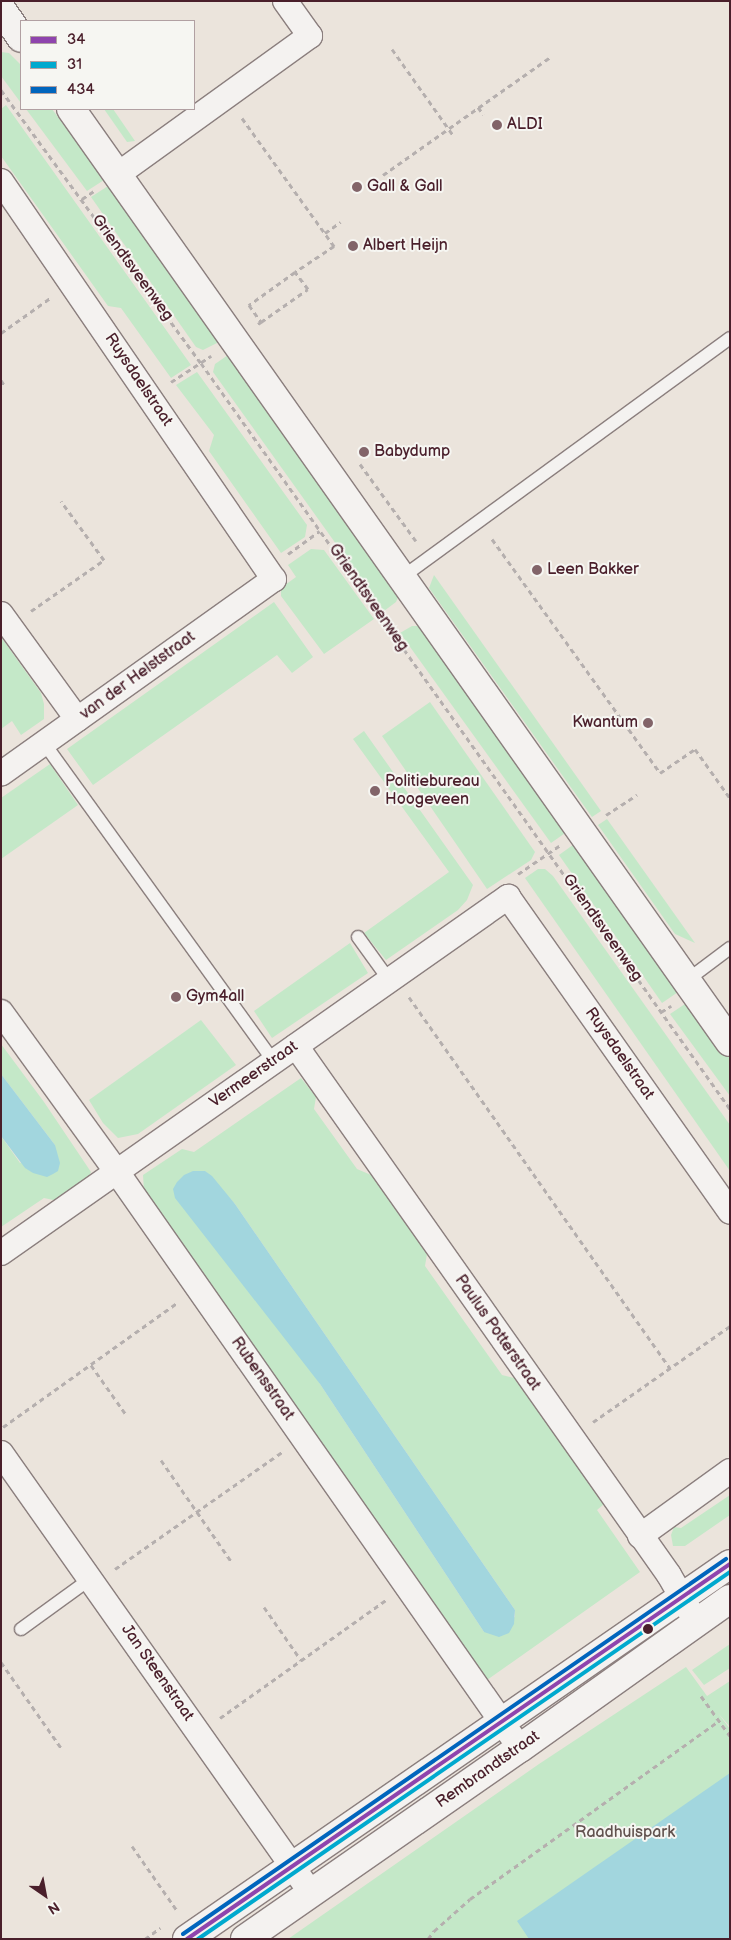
<!DOCTYPE html>
<html>
<head>
<meta charset="utf-8">
<style>
	body { margin:0 }
	#map { position:relative; width:731px; height:1940px; overflow:hidden; background:#ebe4dc; font-family:"Balsamiq Sans",sans-serif }
	div>[style] { position:absolute }
	.green>* { inset:0; background:#c4e8c8 }
	.water>* { inset:0; background:#a2d6de }
	.path>* { height:3px; margin-top:-1.5px; transform-origin:0; background:repeating-linear-gradient(90deg,#b5afae 0 5px,transparent 0 9px) }
	.roads { filter:drop-shadow(1px 0 #8b7f7e) drop-shadow(-1px 0 #8b7f7e) drop-shadow(0 1px #8b7f7e) drop-shadow(0 -1px #8b7f7e) }
	.service>* { height:12px; margin:-6px; padding:0 6px; transform-origin:6px; border-radius:6px; background:#f4f2f0 }
	.minor>* { height:24px; margin:-12px; padding:0 12px; transform-origin:12px; border-radius:12px; background:#f4f2f0 }
	.tertiary>* { height:28px; margin:-14px; padding:0 14px; transform-origin:14px; border-radius:14px; background:#f4f2f0 }
	.bus-1>* { height:4px; margin:-2px; padding:0 2px; transform-origin:2px; border-radius:2px; background:#8e44ad }
	.bus-2>* { height:4px; margin:-2px; padding:0 2px; transform-origin:2px; border-radius:2px; background:#00a9ce }
	.bus-3>* { height:4px; margin:-2px; padding:0 2px; transform-origin:2px; border-radius:2px; background:#0065bd }
	.dots>* { width:14px; height:14px; translate:-50% -50%; box-sizing:border-box; border:2px solid #f6f6f2; border-radius:50% }
	span { translate:-50% -50%; white-space:nowrap; text-align:center; line-height:1.15; -webkit-text-stroke:4px #f6f6f2; paint-order:stroke }
	.poi-label { font-size:16px; color:#4a1f2b }
	.left { translate:0 -50%; text-align:left }
	.right { translate:-100% -50%; text-align:right }
	.street-label { font-size:16px; color:#4a1f2b }
	.park-label { font-size:16px; color:#61524e }
	.frame { position:absolute; inset:0; border:2px solid #4a1f2b; pointer-events:none }
	.legend { position:absolute; left:20px; top:20px; width:175px; height:90px; box-sizing:border-box; background:#f6f6f2; border:1px solid #b1a0a2; margin:0; padding:6px 9px; list-style:none; font-size:15px; color:#4a1f2b }
	.legend li { display:flex; align-items:center; gap:10px; height:25px }
	.legend b { width:25px; border:1px solid #b1a0a2 }
	.north { position:absolute; left:20px; top:1870px; width:50px; height:50px; -webkit-text-stroke:4px #f6f6f2; paint-order:stroke; rotate:147deg; font-size:14px; font-weight:700; line-height:20px; text-align:center; color:#4a1f2b }
	.north::after { content:''; display:block; margin:auto; width:18px; height:22px; background:#4a1f2b; clip-path:polygon(50% 0,100% 100%,50% 72%,0 100%) }
</style>
</head>
<body>
<div id="map">
	<div class="green">
		<i style="clip-path:polygon(1px 52px,9px 53px,21px 65px,21px 103px,1px 76px)"></i>
		<i style="clip-path:polygon(6px 105px,191px 365px,171px 378px,121px 308px,108px 306px,1px 156px,1px 109px)"></i>
		<i style="clip-path:polygon(26px 109px,52px 109px,104px 180px,87px 191px)"></i>
		<i style="clip-path:polygon(104px 109px,113px 109px,135px 141px,127px 142px)"></i>
		<i style="clip-path:polygon(108px 186px,219px 342px,203px 350px,196px 347px,91px 197px)"></i>
		<i style="clip-path:polygon(231px 353px,399px 595px,396px 602px,384px 611px,213px 372px,215px 364px)"></i>
		<i style="clip-path:polygon(197px 372px,307px 525px,305px 537px,281px 553px,209px 451px,214px 435px,176px 385px)"></i>
		<i style="clip-path:polygon(311px 549px,324px 550px,374px 619px,324px 654px,281px 596px,281px 591px,285px 585px,296px 577px,288px 565px)"></i>
		<i style="clip-path:polygon(434px 575px,601px 811px,592px 817px,429px 588px)"></i>
		<i style="clip-path:polygon(274px 602px,313px 657px,292px 673px,277px 655px,93px 785px,67px 749px)"></i>
		<i style="clip-path:polygon(412px 626px,421px 626px,568px 831px,551px 843px,400px 633px)"></i>
		<i style="clip-path:polygon(1px 637px,41px 693px,44px 704px,44px 719px,21px 735px,12px 721px,1px 729px)"></i>
		<i style="clip-path:polygon(430px 702px,535px 852px,531px 860px,487px 889px,382px 736px)"></i>
		<i style="clip-path:polygon(364px 731px,473px 885px,467px 900px,458px 910px,386px 960px,364px 933px,449px 872px,353px 739px)"></i>
		<i style="clip-path:polygon(50px 764px,78px 805px,1px 859px,1px 798px)"></i>
		<i style="clip-path:polygon(607px 819px,695px 943px,675px 934px,598px 825px)"></i>
		<i style="clip-path:polygon(577px 842px,681px 990px,662px 1003px,559px 855px)"></i>
		<i style="clip-path:polygon(538px 869px,545px 869px,553px 876px,730px 1125px,730px 1171px,525px 878px)"></i>
		<i style="clip-path:polygon(350px 943px,368px 973px,272px 1038px,254px 1011px)"></i>
		<i style="clip-path:polygon(688px 1002px,730px 1058px,730px 1096px,670px 1014px)"></i>
		<i style="clip-path:polygon(201px 1020px,236px 1065px,138px 1134px,118px 1138px,103px 1123px,89px 1100px)"></i>
		<i style="clip-path:polygon(1px 1044px,44px 1102px,91px 1172px,88px 1178px,58px 1201px,44px 1198px,1px 1227px,1px 1136px,20px 1163px,55px 1145px,1px 1074px)"></i>
		<i style="clip-path:polygon(evenodd,301px 1078px,316px 1097px,314px 1109px,357px 1169px,371px 1175px,427px 1254px,425px 1266px,502px 1375px,514px 1378px,604px 1504px,597px 1510px,640px 1572px,487px 1680px,144px 1191px,143px 1175px,182px 1149px,194px 1152px,301px 1078px,205px 1171px,235px 1204px,515px 1610px,515px 1617px,484px 1632px,320px 1384px,205px 1171px)"></i>
		<i style="clip-path:polygon(730px 1495px,730px 1515px,685px 1546px,673px 1546px,671px 1535px,674px 1527px,681px 1528px)"></i>
		<i style="clip-path:polygon(730px 1644px,730px 1668px,704px 1685px,692px 1670px)"></i>
		<i style="clip-path:polygon(686px 1667px,707px 1696px,730px 1681px,730px 1727px,718px 1713px,730px 1729px,730px 1939px,288px 1939px,539px 1764px)"></i>
	</div>
	<div class="water">
		<i style="clip-path:polygon(1px 1074px,55px 1145px,60px 1163px,58px 1171px,53px 1174px,47px 1177px,33px 1173px,25px 1168px,1px 1136px)"></i>
		<i style="clip-path:polygon(193px 1171px,205px 1171px,212px 1176px,235px 1204px,515px 1610px,514px 1624px,509px 1633px,499px 1637px,484px 1632px,320px 1384px,175px 1198px,173px 1189px,177px 1182px,184px 1175px)"></i>
		<i style="clip-path:polygon(730px 1773px,730px 1939px,529px 1939px,517px 1921px)"></i>
	</div>
	<div class="path">
		<i style="left:392px;top:49px;width:105px;rotate:54.7deg"></i>
		<i style="left:1px;top:90px;width:338px;rotate:53.8deg"></i>
		<i style="left:201px;top:363px;width:915px;rotate:54.66deg"></i>
		<i style="left:478px;top:107px;width:9px;rotate:54deg"></i>
		<i style="left:242px;top:118px;width:158px;rotate:54.3deg"></i>
		<i style="left:334px;top:246px;width:47px;rotate:146.3deg"></i>
		<i style="left:383px;top:175px;width:204px;rotate:-35.2deg"></i>
		<i style="left:82px;top:199px;width:14px;rotate:-34deg"></i>
		<i style="left:325px;top:233px;width:19px;rotate:-35deg"></i>
		<i style="left:258px;top:324px;width:4px;rotate:-34deg"></i>
		<i style="left:261px;top:322px;width:57px;rotate:-35.1deg"></i>
		<i style="left:308px;top:289px;width:21px;rotate:-127deg"></i>
		<i style="left:295px;top:272px;width:57px;rotate:144.3deg"></i>
		<i style="left:249px;top:305px;width:21px;rotate:55deg"></i>
		<i style="left:1px;top:333px;width:60px;rotate:-35.5deg"></i>
		<i style="left:1px;top:380px;width:6px;rotate:59deg"></i>
		<i style="left:171px;top:382px;width:48px;rotate:-33deg"></i>
		<i style="left:360px;top:464px;width:95px;rotate:54deg"></i>
		<i style="left:492px;top:539px;width:288px;rotate:54.3deg"></i>
		<i style="left:660px;top:773px;width:42px;rotate:-34.4deg"></i>
		<i style="left:695px;top:749px;width:60px;rotate:54.5deg"></i>
		<i style="left:288px;top:554px;width:39px;rotate:-36deg"></i>
		<i style="left:31px;top:611px;width:89px;rotate:-34.9deg"></i>
		<i style="left:104px;top:560px;width:73px;rotate:-126.1deg"></i>
		<i style="left:606px;top:815px;width:37px;rotate:-33deg"></i>
		<i style="left:518px;top:874px;width:50px;rotate:-34.3deg"></i>
		<i style="left:409px;top:997px;width:454px;rotate:54.9deg"></i>
		<i style="left:661px;top:1012px;width:12px;rotate:-31deg"></i>
		<i style="left:91px;top:1365px;width:62px;rotate:54.8deg"></i>
		<i style="left:593px;top:1422px;width:167px;rotate:-35deg"></i>
		<i style="left:3px;top:1427px;width:214px;rotate:-35.5deg"></i>
		<i style="left:161px;top:1460px;width:123px;rotate:55.3deg"></i>
		<i style="left:115px;top:1569px;width:204px;rotate:-35deg"></i>
		<i style="left:264px;top:1607px;width:65px;rotate:55.1deg"></i>
		<i style="left:1px;top:1662px;width:106px;rotate:55deg"></i>
		<i style="left:701px;top:1696px;width:49px;rotate:54.1deg"></i>
		<i style="left:220px;top:1718px;width:204px;rotate:-35.4deg"></i>
		<i style="left:132px;top:1846px;width:80px;rotate:55.1deg"></i>
		<i style="left:145px;top:1939px;width:19px;rotate:-36deg"></i>
		<i style="left:428px;top:1939px;width:10px;rotate:-53deg"></i>
		<i style="left:434px;top:1931px;width:48px;rotate:-41.6deg"></i>
		<i style="left:470px;top:1899px;width:306px;rotate:-35.6deg"></i>
	</div>
	<div class="roads">
		<div class="service">
			<i style="left:401px;top:578px;width:407px;rotate:-36.1deg"></i>
			<i style="left:44px;top:743px;width:393px;rotate:54.2deg"></i>
			<i style="left:358px;top:937px;width:53px;rotate:54.2deg"></i>
			<i style="left:686px;top:981px;width:55px;rotate:-36.9deg"></i>
			<i style="left:21px;top:1629px;width:85px;rotate:-35.9deg"></i>
		</div>
		<div class="minor">
			<i style="left:117px;top:175px;width:238px;rotate:-35.8deg"></i>
			<i style="left:310px;top:36px;width:43px;rotate:-125.5deg"></i>
			<i style="left:1px;top:181px;width:483px;rotate:55.6deg"></i>
			<i style="left:274px;top:579px;width:335px;rotate:144.5deg"></i>
			<i style="left:1px;top:614px;width:130px;rotate:54.1deg"></i>
			<i style="left:1px;top:1012px;width:198px;rotate:54.1deg"></i>
			<i style="left:117px;top:1172px;width:703px;rotate:55.02deg"></i>
			<i style="left:296px;top:1046px;width:647px;rotate:54.81deg"></i>
			<i style="left:669px;top:1575px;width:54px;rotate:60.1deg"></i>
			<i style="left:1px;top:1253px;width:620px;rotate:-35.08deg"></i>
			<i style="left:508px;top:897px;width:385px;rotate:54.8deg"></i>
			<i style="left:1px;top:1453px;width:538px;rotate:54.83deg"></i>
			<i style="left:640px;top:1536px;width:111px;rotate:-35.8deg"></i>
		</div>
		<div class="tertiary">
			<i style="left:1px;top:9px;width:35px;rotate:55deg"></i>
			<i style="left:71px;top:109px;width:1142px;rotate:54.77deg"></i>
			<i style="left:187px;top:1939px;width:660px;rotate:-34.63deg"></i>
			<i style="left:245px;top:1939px;width:335px;rotate:-34.8deg"></i>
			<i style="left:520px;top:1748px;width:257px;rotate:-35.4deg"></i>
		</div>
	</div>
	<div class="bus-1">
		<i style="left:187px;top:1939px;width:660px;rotate:-34.63deg"></i>
	</div>
	<div class="bus-2">
		<i style="left:198px;top:1939px;width:646px;rotate:-34.6deg"></i>
	</div>
	<div class="bus-3">
		<i style="left:183px;top:1934px;width:660px;rotate:-34.63deg"></i>
	</div>
	<div class="dots">
		<i style="left:497px;top:125px;background:#826469"></i>
		<i style="left:357px;top:187px;background:#826469"></i>
		<i style="left:353px;top:246px;background:#826469"></i>
		<i style="left:364px;top:452px;background:#826469"></i>
		<i style="left:537px;top:570px;background:#826469"></i>
		<i style="left:648px;top:723px;background:#826469"></i>
		<i style="left:375px;top:791px;background:#826469"></i>
		<i style="left:176px;top:997px;background:#826469"></i>
		<i style="left:648px;top:1629px;background:#4a1f2b"></i>
	</div>
	<div class="poi-label">
		<span class="left" style="left:507px;top:125px">ALDI</span>
		<span class="left" style="left:367px;top:187px">Gall &amp; Gall</span>
		<span class="left" style="left:363px;top:246px">Albert Heijn</span>
		<span class="left" style="left:374px;top:452px">Babydump</span>
		<span class="left" style="left:547px;top:570px">Leen Bakker</span>
		<span class="right" style="left:638px;top:723px">Kwantum</span>
		<span class="left" style="left:385px;top:791px">Politiebureau<br>Hoogeveen</span>
		<span class="left" style="left:186px;top:997px">Gym4all</span>
	</div>
	<div class="street-label">
		<span style="left:132px;top:268px;rotate:54deg">Griendtsveenweg</span>
		<span style="left:138px;top:380px;rotate:56deg">Ruysdaelstraat</span>
		<span style="left:368px;top:598px;rotate:55deg">Griendtsveenweg</span>
		<span style="left:138px;top:676px;rotate:-36deg">van der Helststraat</span>
		<span style="left:602px;top:928px;rotate:55deg">Griendtsveenweg</span>
		<span style="left:619px;top:1054px;rotate:55deg">Ruysdaelstraat</span>
		<span style="left:254px;top:1075px;rotate:-35deg">Vermeerstraat</span>
		<span style="left:497px;top:1333px;rotate:55deg">Paulus Potterstraat</span>
		<span style="left:262px;top:1379px;rotate:55deg">Rubensstraat</span>
		<span style="left:157px;top:1673px;rotate:55deg">Jan Steenstraat</span>
		<span style="left:488px;top:1770px;rotate:-35deg">Rembrandtstraat</span>
	</div>
	<div class="park-label">
		<span style="left:625px;top:1833px">Raadhuispark</span>
	</div>
	<div class="frame"></div>
	<ul class="legend">
	<li><b style="height:6px;background:#8e44ad"></b>34</li>
	<li><b style="height:6px;background:#00a9ce"></b>31</li>
	<li><b style="height:6px;background:#0065bd"></b>434</li>
	</ul>
	<div class="north">N</div>
</div>
</body>
</html>
